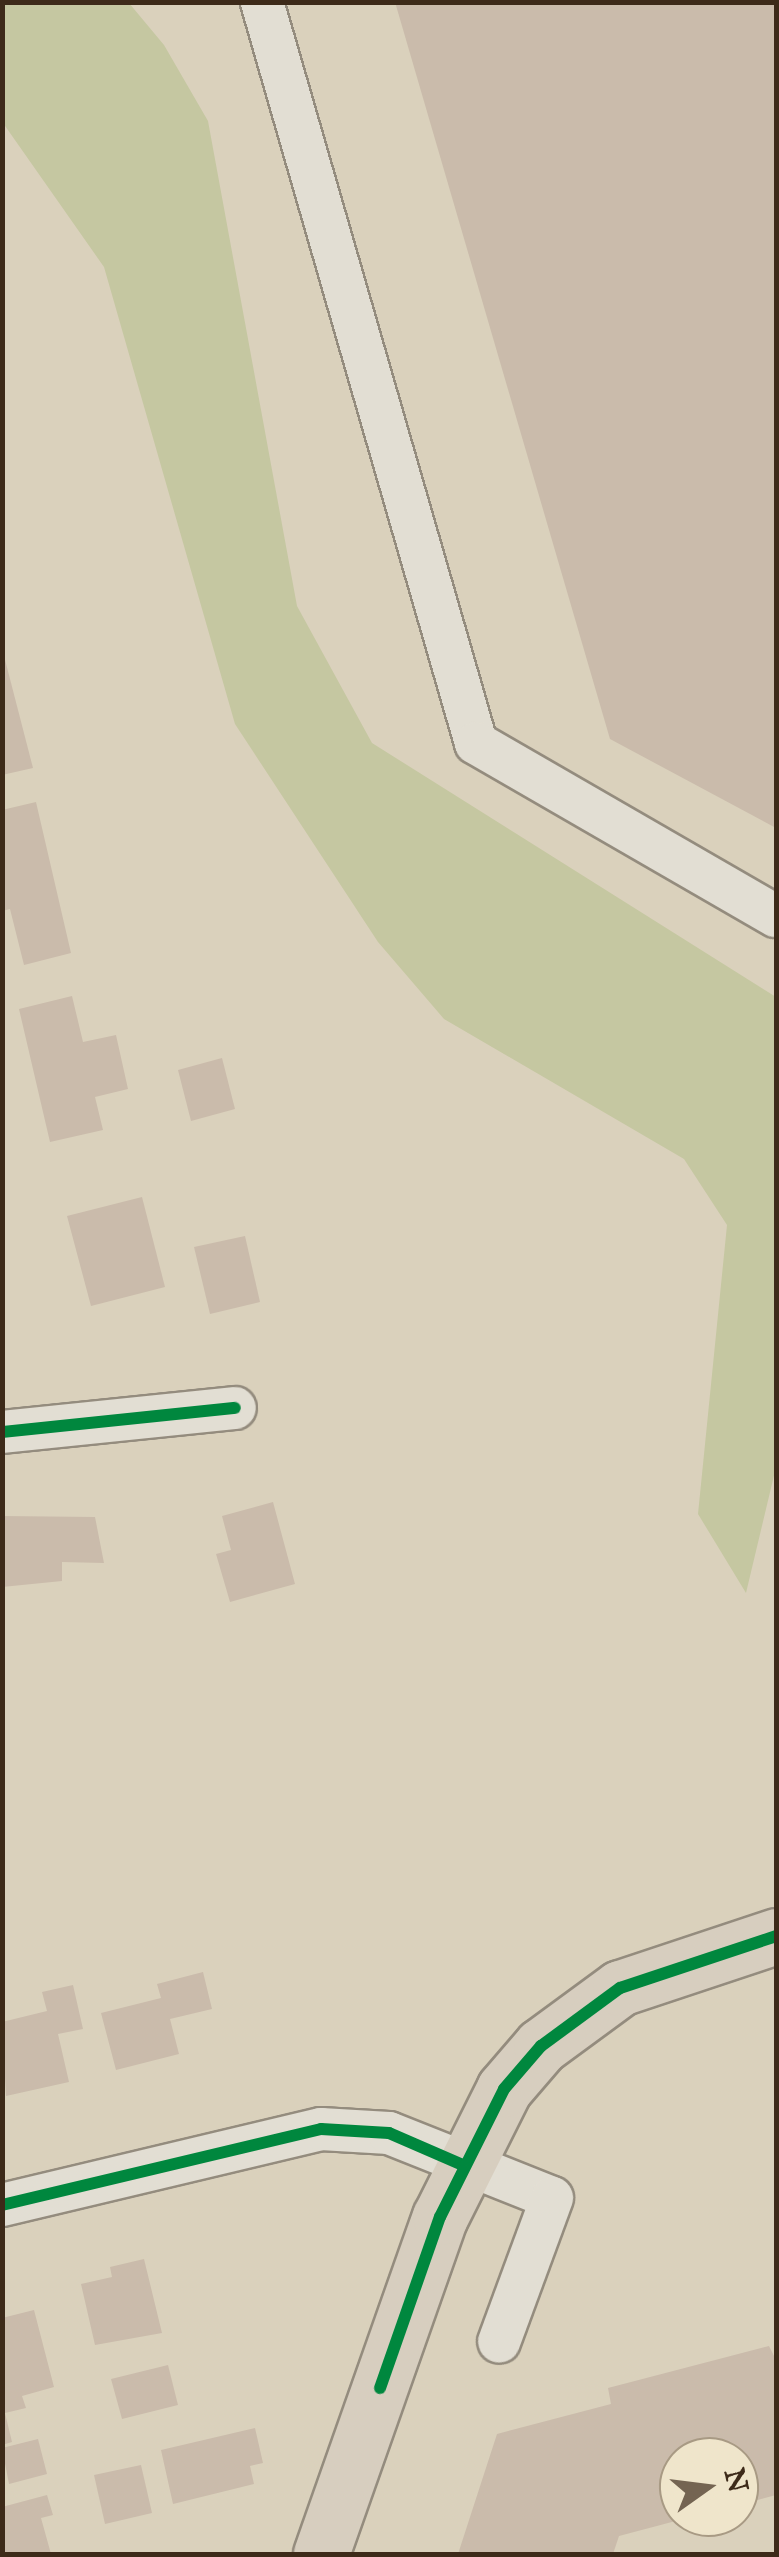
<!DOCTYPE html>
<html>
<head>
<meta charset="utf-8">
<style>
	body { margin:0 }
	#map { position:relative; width:779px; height:2557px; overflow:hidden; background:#dad1bc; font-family:"IM FELL Great Primer",serif }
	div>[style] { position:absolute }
	.green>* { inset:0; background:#c5c7a1 }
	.building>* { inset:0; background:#cabbab }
	.roads { filter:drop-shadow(2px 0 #948c7e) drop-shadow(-2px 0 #948c7e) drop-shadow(0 2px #948c7e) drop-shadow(0 -2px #948c7e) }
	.minor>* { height:42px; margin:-21px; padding:0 21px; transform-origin:21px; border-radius:21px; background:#e2ded3 }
	.major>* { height:55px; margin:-27.5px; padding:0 27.5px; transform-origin:27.5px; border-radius:27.5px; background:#d7cebf }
	.cycleway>* { height:12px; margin:-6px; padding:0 6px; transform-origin:6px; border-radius:6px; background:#00873e }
	span { translate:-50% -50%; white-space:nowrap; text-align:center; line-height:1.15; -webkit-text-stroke:10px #efe5cb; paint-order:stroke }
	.frame { position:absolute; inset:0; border:5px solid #3d2a19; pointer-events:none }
	.north { position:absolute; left:659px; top:2437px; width:100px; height:100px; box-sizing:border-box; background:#efe5cb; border:2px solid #a89a84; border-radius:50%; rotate:76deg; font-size:28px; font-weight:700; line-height:40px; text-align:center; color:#3d2a19 }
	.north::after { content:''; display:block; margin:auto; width:35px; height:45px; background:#746452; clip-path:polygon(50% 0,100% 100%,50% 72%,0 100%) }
</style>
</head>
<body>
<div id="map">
	<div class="green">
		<i style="clip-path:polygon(2px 3px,129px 3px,164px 45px,208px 121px,297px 606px,372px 743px,776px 997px,776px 1467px,746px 1593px,698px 1514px,727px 1225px,684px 1159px,444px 1019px,378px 942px,235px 724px,104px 267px,3px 123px)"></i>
	</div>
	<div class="building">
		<i style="clip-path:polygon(395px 2px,776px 2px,776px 828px,610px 739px)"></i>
		<i style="clip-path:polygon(2px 648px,33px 768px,2px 775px)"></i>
		<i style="clip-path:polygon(36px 802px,71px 953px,24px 965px,10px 909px,2px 911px,2px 810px)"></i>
		<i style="clip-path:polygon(72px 996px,83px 1042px,116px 1035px,128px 1089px,95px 1097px,103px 1130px,50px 1142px,19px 1009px)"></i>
		<i style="clip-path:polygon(222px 1058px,235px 1109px,191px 1121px,178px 1070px)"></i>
		<i style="clip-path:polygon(142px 1197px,165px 1287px,91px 1306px,67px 1216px)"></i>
		<i style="clip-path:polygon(245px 1236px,260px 1302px,210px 1314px,194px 1247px)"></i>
		<i style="clip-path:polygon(273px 1502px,295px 1584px,230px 1602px,216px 1554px,231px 1550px,222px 1516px)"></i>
		<i style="clip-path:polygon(2px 1516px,95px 1517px,104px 1563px,62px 1562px,62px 1581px,2px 1587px)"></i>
		<i style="clip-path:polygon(203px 1972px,212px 2009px,170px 2019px,179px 2054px,116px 2070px,101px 2013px,161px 1998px,157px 1984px)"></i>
		<i style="clip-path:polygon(73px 1985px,83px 2029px,58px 2034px,69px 2082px,6px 2096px,2px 2022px,47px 2011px,42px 1992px)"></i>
		<i style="clip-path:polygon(144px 2259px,162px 2333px,95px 2345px,81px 2284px,112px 2277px,110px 2267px)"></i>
		<i style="clip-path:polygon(34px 2310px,54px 2387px,22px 2396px,26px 2408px,5px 2413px,12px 2442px,2px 2445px,2px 2318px)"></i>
		<i style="clip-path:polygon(769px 2346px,776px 2360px,776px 2495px,739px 2505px,739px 2457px,679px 2457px,679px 2517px,687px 2518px,619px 2536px,613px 2554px,458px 2554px,497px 2434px,611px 2404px,608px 2388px)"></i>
		<i style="clip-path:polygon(168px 2365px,178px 2405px,122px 2419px,111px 2379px)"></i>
		<i style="clip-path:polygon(255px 2428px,263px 2463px,250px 2466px,254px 2484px,173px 2504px,161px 2450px)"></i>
		<i style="clip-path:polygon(38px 2439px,47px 2474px,9px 2484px,2px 2448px)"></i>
		<i style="clip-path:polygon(141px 2465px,152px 2513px,105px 2524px,94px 2475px)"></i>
		<i style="clip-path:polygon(47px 2495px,53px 2515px,41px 2518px,51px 2554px,2px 2554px,2px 2507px)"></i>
	</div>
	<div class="roads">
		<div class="minor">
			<i style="left:262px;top:2px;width:771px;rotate:73.89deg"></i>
			<i style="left:476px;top:743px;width:346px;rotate:30deg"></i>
			<i style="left:2px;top:1432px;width:234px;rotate:-5.9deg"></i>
			<i style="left:2px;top:2205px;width:328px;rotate:-13.4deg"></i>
			<i style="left:321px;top:2129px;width:68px;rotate:3.4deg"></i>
			<i style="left:389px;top:2133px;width:175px;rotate:21.7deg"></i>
			<i style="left:552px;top:2198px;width:153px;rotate:110.2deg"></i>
		</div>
		<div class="major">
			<i style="left:321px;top:2554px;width:357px;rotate:-70.6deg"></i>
			<i style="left:440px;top:2217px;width:143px;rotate:-63.4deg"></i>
			<i style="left:504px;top:2089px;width:57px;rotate:-49.3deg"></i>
			<i style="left:541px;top:2046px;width:98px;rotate:-36.3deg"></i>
			<i style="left:620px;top:1988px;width:164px;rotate:-18.4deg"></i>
		</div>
	</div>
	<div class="cycleway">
		<i style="left:2px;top:1432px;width:234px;rotate:-5.9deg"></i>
		<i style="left:2px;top:2205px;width:328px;rotate:-13.4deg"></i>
		<i style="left:321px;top:2129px;width:68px;rotate:3.4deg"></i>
		<i style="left:389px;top:2133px;width:81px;rotate:23.4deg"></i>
		<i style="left:380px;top:2388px;width:181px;rotate:-70.7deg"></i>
		<i style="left:440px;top:2217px;width:143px;rotate:-63.4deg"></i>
		<i style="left:504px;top:2089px;width:57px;rotate:-49.3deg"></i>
		<i style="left:541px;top:2046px;width:98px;rotate:-36.3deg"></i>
		<i style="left:620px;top:1988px;width:164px;rotate:-18.4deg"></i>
	</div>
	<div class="frame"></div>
	<div class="north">N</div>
</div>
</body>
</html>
